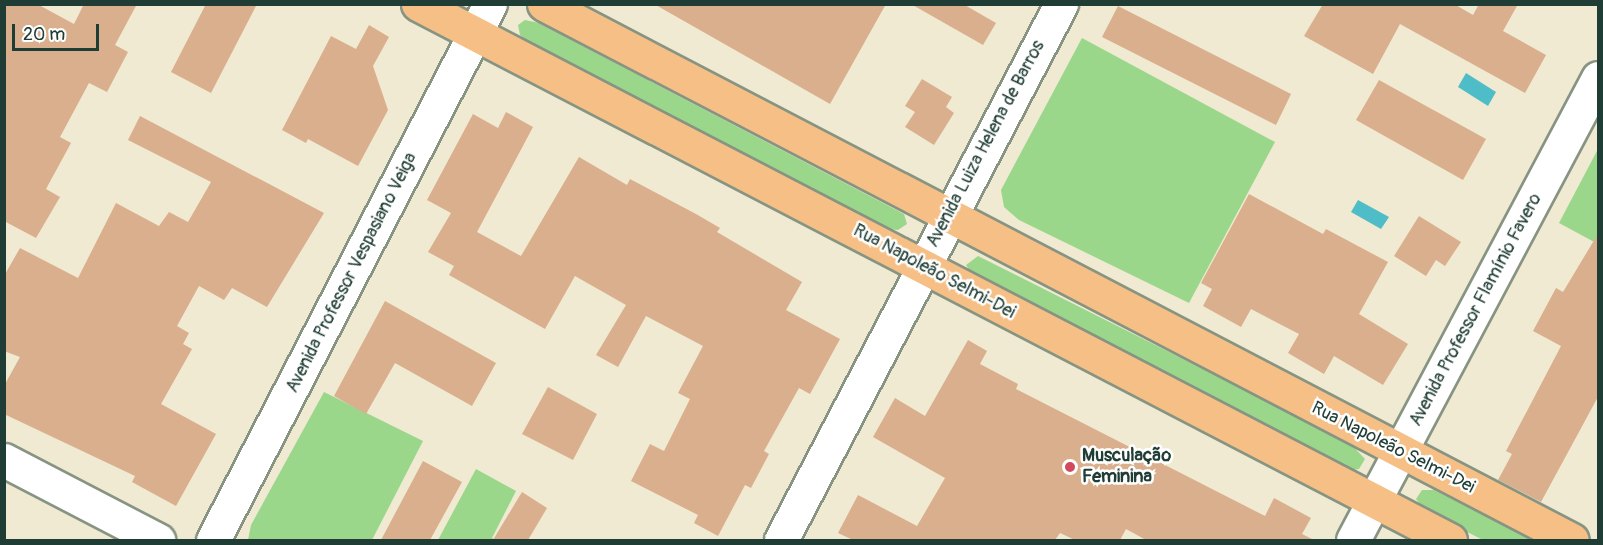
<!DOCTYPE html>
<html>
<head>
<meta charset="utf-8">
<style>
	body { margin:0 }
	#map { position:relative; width:1603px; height:545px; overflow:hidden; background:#efead1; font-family:Pangolin,sans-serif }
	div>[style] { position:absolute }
	.green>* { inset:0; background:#9ad78b }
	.water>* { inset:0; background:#4fbdc7 }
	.building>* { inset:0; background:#daaf8d }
	.roads { filter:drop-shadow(2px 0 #879482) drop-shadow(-2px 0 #879482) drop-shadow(0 2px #879482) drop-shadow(0 -2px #879482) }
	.minor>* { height:33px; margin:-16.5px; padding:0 16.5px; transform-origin:16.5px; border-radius:16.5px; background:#fff }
	.major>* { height:33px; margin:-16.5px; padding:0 16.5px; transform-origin:16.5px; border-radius:16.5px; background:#f5bf86 }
	.dots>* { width:16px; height:16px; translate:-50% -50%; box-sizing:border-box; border:3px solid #fff; border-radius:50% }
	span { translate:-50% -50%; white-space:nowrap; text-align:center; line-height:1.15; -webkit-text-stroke:5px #fff; paint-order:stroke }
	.street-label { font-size:18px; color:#1f3d34 }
	.poi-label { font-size:18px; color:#1f3d34; font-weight:700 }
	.left { translate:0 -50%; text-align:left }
	.frame { position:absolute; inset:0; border:6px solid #1f3d34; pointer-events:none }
	.scale { position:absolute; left:12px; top:24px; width:87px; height:27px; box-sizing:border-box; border:3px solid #1f3d34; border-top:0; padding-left:8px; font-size:18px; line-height:21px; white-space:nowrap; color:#1f3d34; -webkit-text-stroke:4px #fff; paint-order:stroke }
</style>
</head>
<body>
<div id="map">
	<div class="green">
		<i style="clip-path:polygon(525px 20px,539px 23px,904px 214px,907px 224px,898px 230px,888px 229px,531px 44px,520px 35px,518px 25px)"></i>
		<i style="clip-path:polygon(1082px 38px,1275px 142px,1189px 303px,1019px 220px,1004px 207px,1001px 190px)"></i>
		<i style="clip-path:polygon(1598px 149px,1598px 244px,1559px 223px)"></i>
		<i style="clip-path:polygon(978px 256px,1350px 443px,1365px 459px,1359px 469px,1346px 471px,973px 276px,966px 265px)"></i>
		<i style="clip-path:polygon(324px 392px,423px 441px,372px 540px,248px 540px,251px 525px)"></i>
		<i style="clip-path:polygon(476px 469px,516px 491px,492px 538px,496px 540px,438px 540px)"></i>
		<i style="clip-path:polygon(1422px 490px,1434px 490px,1533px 540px,1483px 540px,1424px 510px,1416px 499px)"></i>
	</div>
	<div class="water">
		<i style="clip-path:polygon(1466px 73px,1496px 92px,1488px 106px,1458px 87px)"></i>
		<i style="clip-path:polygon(1358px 200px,1389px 217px,1381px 229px,1351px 212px)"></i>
	</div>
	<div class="building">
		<i style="clip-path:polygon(4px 4px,37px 4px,74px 24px,84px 4px,137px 4px,115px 45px,128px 52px,107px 92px,89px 83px,60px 137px,71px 143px,46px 189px,60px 197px,36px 238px,4px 221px)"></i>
		<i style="clip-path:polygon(206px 4px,257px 4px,211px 93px,171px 72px)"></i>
		<i style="clip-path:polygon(654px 4px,886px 4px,830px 104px)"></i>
		<i style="clip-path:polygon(911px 4px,963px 4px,996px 23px,983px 45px)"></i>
		<i style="clip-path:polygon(1323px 4px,1454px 4px,1473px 15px,1479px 4px,1518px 4px,1503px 31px,1546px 55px,1525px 93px,1400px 24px,1373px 74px,1304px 36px)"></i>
		<i style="clip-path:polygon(1118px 6px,1291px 94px,1276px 125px,1102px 37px)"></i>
		<i style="clip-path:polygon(369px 25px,389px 37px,373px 66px,388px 110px,358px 166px,308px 139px,306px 143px,282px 130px,331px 36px,356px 49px)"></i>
		<i style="clip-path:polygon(922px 79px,952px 97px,946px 107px,954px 113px,934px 145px,905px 127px,915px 112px,905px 106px)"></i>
		<i style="clip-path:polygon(1379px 80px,1486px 139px,1463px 180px,1356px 120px)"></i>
		<i style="clip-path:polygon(506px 112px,533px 127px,477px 232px,521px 256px,579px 157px,627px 185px,630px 179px,696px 214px,720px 228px,717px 232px,802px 282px,786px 310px,840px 339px,810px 394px,799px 388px,764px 451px,769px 454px,751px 488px,745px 485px,718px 536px,694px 523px,698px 515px,631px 481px,650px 444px,664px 451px,690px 399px,678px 393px,703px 346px,646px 316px,618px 367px,596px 355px,626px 305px,575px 276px,545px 329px,449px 275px,454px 266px,428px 252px,451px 213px,427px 200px,473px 114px,498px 128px)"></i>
		<i style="clip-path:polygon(140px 116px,324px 213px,267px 307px,232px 288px,224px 300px,199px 286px,177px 326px,189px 333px,183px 344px,192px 349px,161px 404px,216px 434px,176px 506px,132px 482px,135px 476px,4px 414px,4px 386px,20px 357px,4px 351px,4px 276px,20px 248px,78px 278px,116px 203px,159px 226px,169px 212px,188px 222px,211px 182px,128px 140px)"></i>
		<i style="clip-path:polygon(1249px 194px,1323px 234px,1326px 229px,1388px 262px,1359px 314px,1408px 344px,1383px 385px,1334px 356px,1324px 374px,1288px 353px,1299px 334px,1251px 309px,1241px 327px,1203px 306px,1212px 289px,1201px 283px)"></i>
		<i style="clip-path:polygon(1419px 216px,1461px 242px,1445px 266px,1436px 260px,1426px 276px,1394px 256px)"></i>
		<i style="clip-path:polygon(1599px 232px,1599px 395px,1541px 502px,1498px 480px,1512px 454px,1506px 451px,1561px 346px,1533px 331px,1556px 288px,1563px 292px)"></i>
		<i style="clip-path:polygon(385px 301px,496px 363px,472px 406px,395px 363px,366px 414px,334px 396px)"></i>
		<i style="clip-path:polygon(968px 340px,987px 351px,980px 364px,1018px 384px,1016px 389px,1265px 516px,1274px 498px,1311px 518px,1302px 534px,1314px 540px,1146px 540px,1126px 529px,1120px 540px,1075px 540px,1060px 533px,1055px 540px,853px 540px,838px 533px,858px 495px,917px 526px,945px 478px,873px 437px,895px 398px,925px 416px)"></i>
		<i style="clip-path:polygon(548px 387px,597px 414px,573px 460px,522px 434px)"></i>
		<i style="clip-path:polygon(423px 461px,462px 482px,430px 540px,381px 540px)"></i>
		<i style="clip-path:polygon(522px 492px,547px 508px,528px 540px,493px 540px)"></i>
	</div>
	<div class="roads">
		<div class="minor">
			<i style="left:4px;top:460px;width:174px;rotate:27.5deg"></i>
			<i style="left:213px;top:540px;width:603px;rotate:-62.67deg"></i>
			<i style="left:781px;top:540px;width:605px;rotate:-62.42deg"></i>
			<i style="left:1353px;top:540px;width:523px;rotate:-62.06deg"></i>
		</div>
		<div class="major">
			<i style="left:418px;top:4px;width:1163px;rotate:27.45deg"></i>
			<i style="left:544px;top:4px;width:1159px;rotate:27.54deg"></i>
		</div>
	</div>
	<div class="dots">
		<i style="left:1070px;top:467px;background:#d1495b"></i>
	</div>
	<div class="street-label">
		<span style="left:986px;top:144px;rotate:-62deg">Avenida Luiza Helena de Barros</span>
		<span style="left:934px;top:272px;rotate:28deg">Rua Napoleão Selmi-Dei</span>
		<span style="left:352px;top:273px;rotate:-63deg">Avenida Professor Vespasiano Veiga</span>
		<span style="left:1476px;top:310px;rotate:-62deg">Avenida Professor Flamínio Favero</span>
		<span style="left:1393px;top:448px;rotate:27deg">Rua Napoleão Selmi-Dei</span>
	</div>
	<div class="poi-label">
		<span class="left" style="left:1082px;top:467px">Musculação<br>Feminina</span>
	</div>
	<div class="frame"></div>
	<div class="scale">20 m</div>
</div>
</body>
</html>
